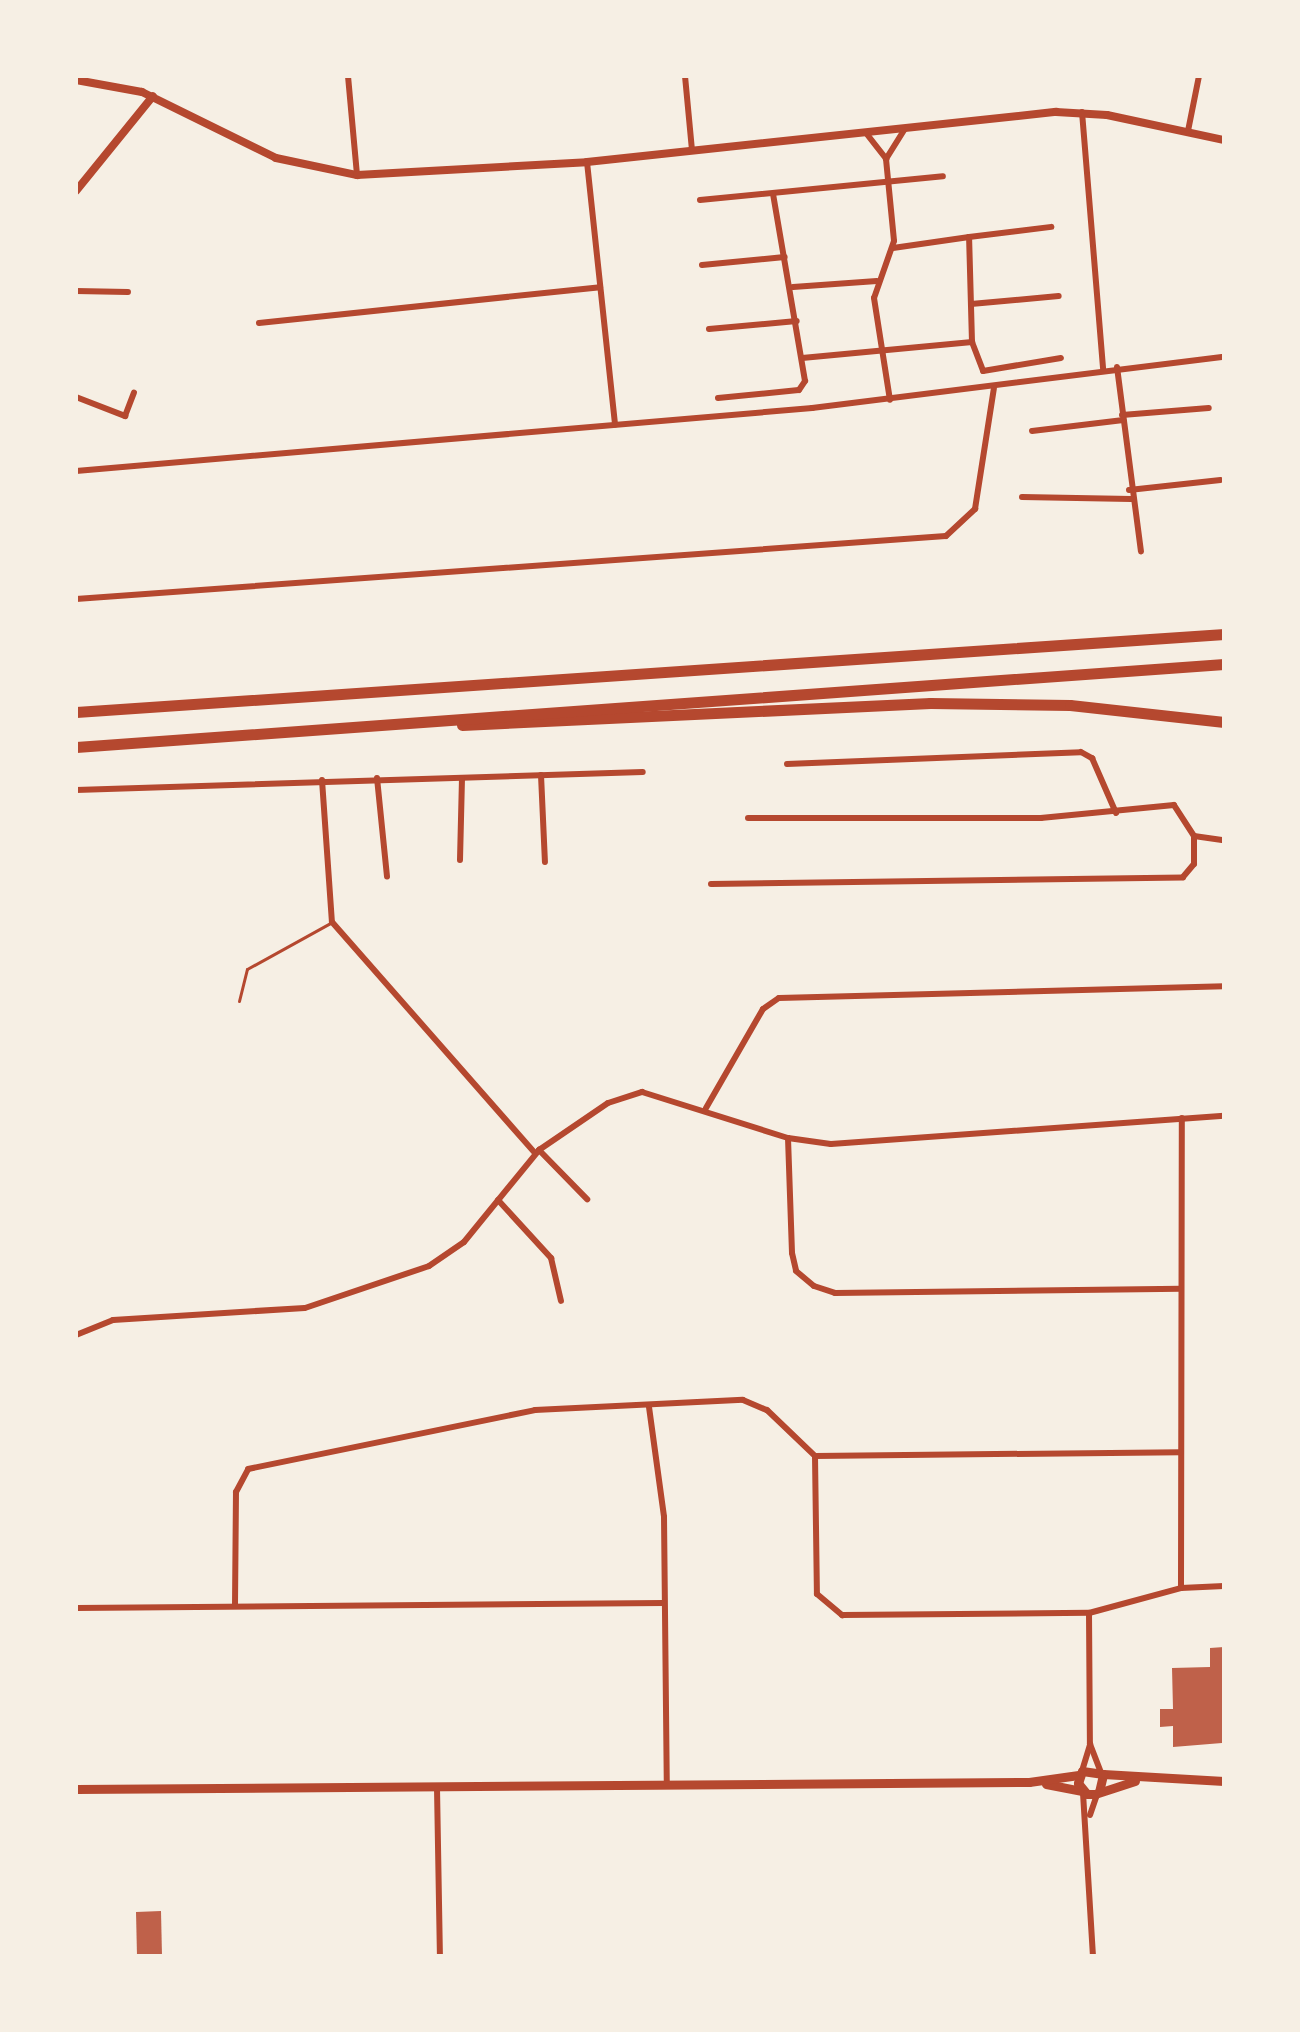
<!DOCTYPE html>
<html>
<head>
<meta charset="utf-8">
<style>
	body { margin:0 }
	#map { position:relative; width:1300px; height:2032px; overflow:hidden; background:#f6efe4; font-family:Lato,sans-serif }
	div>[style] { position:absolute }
	.building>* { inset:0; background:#bf614a }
	.service>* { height:3px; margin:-1.5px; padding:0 1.5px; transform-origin:1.5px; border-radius:1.5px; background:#b5482f }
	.minor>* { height:6px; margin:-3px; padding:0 3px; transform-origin:3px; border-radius:3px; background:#b5482f }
	.tertiary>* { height:8px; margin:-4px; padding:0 4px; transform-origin:4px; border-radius:4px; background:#b5482f }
	.secondary>* { height:9px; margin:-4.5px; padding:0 4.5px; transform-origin:4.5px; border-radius:4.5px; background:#b5482f }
	.motorway>* { height:11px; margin:-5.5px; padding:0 5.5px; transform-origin:5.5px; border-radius:5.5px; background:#b5482f }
	span { translate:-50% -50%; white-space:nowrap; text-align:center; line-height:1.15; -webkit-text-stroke:8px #f6efe4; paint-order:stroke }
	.frame { position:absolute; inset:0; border:78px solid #f6efe4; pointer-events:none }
</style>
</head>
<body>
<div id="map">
	<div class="building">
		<i style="clip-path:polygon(1224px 1647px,1222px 1743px,1173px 1747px,1173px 1726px,1160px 1727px,1160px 1709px,1173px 1709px,1172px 1668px,1210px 1667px,1210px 1648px)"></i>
		<i style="clip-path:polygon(161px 1911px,162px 1956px,137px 1956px,136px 1912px)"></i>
	</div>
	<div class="service">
		<i style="left:239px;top:1001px;width:33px;rotate:-76deg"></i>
		<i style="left:247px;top:969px;width:97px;rotate:-28.9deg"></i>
	</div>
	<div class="minor">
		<i style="left:348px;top:76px;width:99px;rotate:84.8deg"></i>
		<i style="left:685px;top:76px;width:74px;rotate:84.6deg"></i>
		<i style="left:1082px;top:112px;width:257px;rotate:85.3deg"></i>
		<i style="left:1188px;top:131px;width:56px;rotate:-78.7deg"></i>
		<i style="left:866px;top:133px;width:33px;rotate:52deg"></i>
		<i style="left:886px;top:159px;width:82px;rotate:84.4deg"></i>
		<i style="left:894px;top:241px;width:60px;rotate:109.3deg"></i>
		<i style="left:874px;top:298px;width:103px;rotate:81.1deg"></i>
		<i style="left:886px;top:159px;width:36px;rotate:-58deg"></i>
		<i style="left:587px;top:162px;width:264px;rotate:83.9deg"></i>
		<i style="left:700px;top:200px;width:244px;rotate:-5.6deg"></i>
		<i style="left:893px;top:248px;width:77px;rotate:-8.2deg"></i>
		<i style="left:702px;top:265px;width:83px;rotate:-5.5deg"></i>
		<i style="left:793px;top:287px;width:84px;rotate:-4.1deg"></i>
		<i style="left:76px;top:291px;width:52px;rotate:1.1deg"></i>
		<i style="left:971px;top:304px;width:88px;rotate:-5.2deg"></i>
		<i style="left:259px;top:323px;width:343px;rotate:-6deg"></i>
		<i style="left:709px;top:329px;width:88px;rotate:-5.2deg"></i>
		<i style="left:972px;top:342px;width:105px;rotate:-91.6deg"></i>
		<i style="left:969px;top:237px;width:83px;rotate:-7deg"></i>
		<i style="left:802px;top:358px;width:171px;rotate:-5.4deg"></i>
		<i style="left:972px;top:342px;width:31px;rotate:69deg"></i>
		<i style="left:983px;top:371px;width:79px;rotate:-9.5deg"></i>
		<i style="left:1117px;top:367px;width:186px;rotate:82.6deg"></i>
		<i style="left:76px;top:397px;width:53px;rotate:21.2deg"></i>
		<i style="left:125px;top:416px;width:25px;rotate:-69deg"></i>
		<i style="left:718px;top:398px;width:81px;rotate:-5.6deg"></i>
		<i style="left:799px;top:390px;width:11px;rotate:-56deg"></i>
		<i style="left:805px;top:381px;width:190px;rotate:-99.7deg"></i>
		<i style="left:1122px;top:415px;width:87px;rotate:-4.6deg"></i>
		<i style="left:1032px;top:431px;width:92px;rotate:-6.9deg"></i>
		<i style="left:76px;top:471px;width:739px;rotate:-4.89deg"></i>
		<i style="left:812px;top:408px;width:415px;rotate:-7.1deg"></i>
		<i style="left:1129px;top:490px;width:92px;rotate:-6.3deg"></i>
		<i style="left:1022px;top:497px;width:109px;rotate:1.1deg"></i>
		<i style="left:76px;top:599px;width:872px;rotate:-4.14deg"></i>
		<i style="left:946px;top:536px;width:40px;rotate:-43deg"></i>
		<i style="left:975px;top:509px;width:122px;rotate:-81.1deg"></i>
		<i style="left:787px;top:764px;width:294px;rotate:-2.3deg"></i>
		<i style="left:1081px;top:752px;width:13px;rotate:29deg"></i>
		<i style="left:1092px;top:758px;width:60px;rotate:66.4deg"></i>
		<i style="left:541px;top:775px;width:87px;rotate:87.4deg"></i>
		<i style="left:377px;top:778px;width:99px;rotate:84.2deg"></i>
		<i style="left:322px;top:780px;width:142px;rotate:86deg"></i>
		<i style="left:332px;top:922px;width:308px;rotate:48.7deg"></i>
		<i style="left:76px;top:790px;width:567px;rotate:-1.82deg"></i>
		<i style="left:1194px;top:836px;width:30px;rotate:8deg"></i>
		<i style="left:460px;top:860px;width:82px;rotate:-88.6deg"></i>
		<i style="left:711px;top:884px;width:472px;rotate:-0.8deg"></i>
		<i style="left:1183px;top:877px;width:17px;rotate:-50deg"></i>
		<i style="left:1194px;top:864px;width:28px;rotate:-90deg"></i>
		<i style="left:1194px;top:836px;width:37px;rotate:-123deg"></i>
		<i style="left:1174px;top:805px;width:134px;rotate:174.4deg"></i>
		<i style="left:1041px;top:818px;width:293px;rotate:180deg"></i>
		<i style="left:706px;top:1108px;width:114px;rotate:-60.1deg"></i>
		<i style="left:763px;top:1009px;width:19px;rotate:-35deg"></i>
		<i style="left:779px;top:998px;width:445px;rotate:-1.5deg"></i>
		<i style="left:788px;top:1138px;width:115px;rotate:88deg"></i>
		<i style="left:792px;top:1253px;width:18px;rotate:77deg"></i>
		<i style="left:796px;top:1271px;width:23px;rotate:40deg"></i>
		<i style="left:814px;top:1286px;width:22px;rotate:18deg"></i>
		<i style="left:835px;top:1293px;width:346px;rotate:-0.7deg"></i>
		<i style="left:539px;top:1150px;width:69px;rotate:45.6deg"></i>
		<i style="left:498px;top:1200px;width:79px;rotate:47.6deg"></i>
		<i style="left:551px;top:1258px;width:44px;rotate:76.9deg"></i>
		<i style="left:76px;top:1335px;width:40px;rotate:-22deg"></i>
		<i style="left:113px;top:1320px;width:192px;rotate:-3.6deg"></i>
		<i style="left:305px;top:1308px;width:131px;rotate:-18.7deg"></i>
		<i style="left:429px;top:1266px;width:42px;rotate:-34.4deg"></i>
		<i style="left:464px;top:1242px;width:119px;rotate:-50.8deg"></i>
		<i style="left:539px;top:1150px;width:83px;rotate:-34.3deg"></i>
		<i style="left:608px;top:1103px;width:36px;rotate:-18deg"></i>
		<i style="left:642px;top:1092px;width:153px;rotate:17.5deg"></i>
		<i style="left:788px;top:1138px;width:43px;rotate:7.9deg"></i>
		<i style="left:831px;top:1144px;width:394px;rotate:-4.1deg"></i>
		<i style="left:649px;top:1407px;width:111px;rotate:82.2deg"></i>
		<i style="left:664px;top:1517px;width:268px;rotate:89.4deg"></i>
		<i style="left:815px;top:1456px;width:138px;rotate:89.2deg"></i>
		<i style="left:817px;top:1594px;width:33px;rotate:40deg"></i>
		<i style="left:842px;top:1615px;width:247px;rotate:-0.5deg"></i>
		<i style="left:1089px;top:1613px;width:95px;rotate:-15.2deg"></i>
		<i style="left:1181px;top:1588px;width:43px;rotate:-2.7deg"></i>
		<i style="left:1181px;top:1588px;width:470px;rotate:-89.9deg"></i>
		<i style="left:235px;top:1605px;width:113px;rotate:-89.5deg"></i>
		<i style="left:236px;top:1492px;width:26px;rotate:-62deg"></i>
		<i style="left:248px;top:1469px;width:293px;rotate:-11.6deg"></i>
		<i style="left:535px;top:1410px;width:208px;rotate:-2.8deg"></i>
		<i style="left:743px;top:1400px;width:26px;rotate:23deg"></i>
		<i style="left:767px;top:1410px;width:66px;rotate:43.8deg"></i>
		<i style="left:815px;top:1456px;width:366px;rotate:-0.6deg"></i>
		<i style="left:76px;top:1608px;width:588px;rotate:-0.49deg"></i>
		<i style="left:1089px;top:1613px;width:131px;rotate:89.6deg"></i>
		<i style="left:1090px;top:1744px;width:28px;rotate:69deg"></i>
		<i style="left:1082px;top:1771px;width:28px;rotate:-73deg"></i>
		<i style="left:437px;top:1788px;width:168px;rotate:89deg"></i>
		<i style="left:1083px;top:1793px;width:163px;rotate:86.5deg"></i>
		<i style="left:1090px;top:1815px;width:24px;rotate:-71deg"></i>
	</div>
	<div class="tertiary">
		<i style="left:76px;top:80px;width:67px;rotate:10.3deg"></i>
		<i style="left:142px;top:92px;width:149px;rotate:26.2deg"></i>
		<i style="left:276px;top:158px;width:83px;rotate:11.9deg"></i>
		<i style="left:357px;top:175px;width:230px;rotate:-3.2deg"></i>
		<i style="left:587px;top:162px;width:472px;rotate:-6.1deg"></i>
		<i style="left:1056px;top:112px;width:51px;rotate:3.4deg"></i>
		<i style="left:1107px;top:115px;width:120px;rotate:12.1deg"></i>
		<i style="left:76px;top:191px;width:122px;rotate:-51deg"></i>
	</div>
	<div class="secondary">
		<i style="left:1103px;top:1774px;width:121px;rotate:3.3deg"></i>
		<i style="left:1046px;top:1784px;width:37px;rotate:11deg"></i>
		<i style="left:76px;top:1789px;width:953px;rotate:-0.42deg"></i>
		<i style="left:1029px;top:1782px;width:50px;rotate:-8deg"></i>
		<i style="left:1099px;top:1792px;width:18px;rotate:-77deg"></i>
		<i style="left:1103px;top:1774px;width:21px;rotate:-172deg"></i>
		<i style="left:1082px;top:1771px;width:13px;rotate:108deg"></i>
		<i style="left:1078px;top:1783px;width:14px;rotate:51deg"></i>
		<i style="left:1087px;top:1794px;width:8px"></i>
		<i style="left:1095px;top:1794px;width:42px;rotate:-18deg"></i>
	</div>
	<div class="motorway">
		<i style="left:76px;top:712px;width:1151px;rotate:-3.89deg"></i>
		<i style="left:462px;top:725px;width:469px;rotate:-2.7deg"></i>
		<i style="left:930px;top:703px;width:140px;rotate:0.8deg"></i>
		<i style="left:1070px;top:705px;width:155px;rotate:6.3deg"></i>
		<i style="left:76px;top:747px;width:1151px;rotate:-4.14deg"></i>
	</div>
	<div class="frame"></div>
</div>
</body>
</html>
